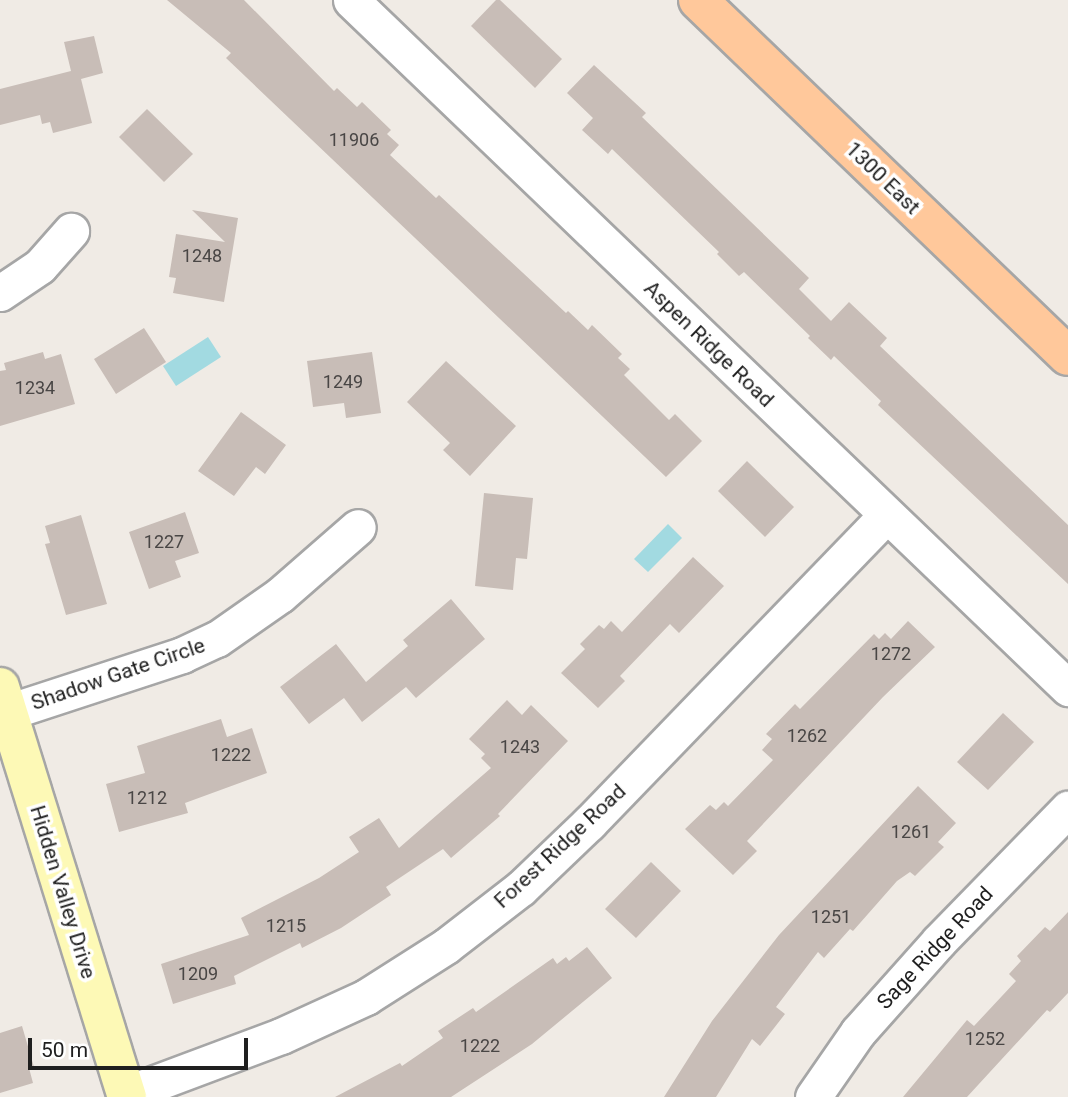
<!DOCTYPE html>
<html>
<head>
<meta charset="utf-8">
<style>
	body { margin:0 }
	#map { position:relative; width:1068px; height:1097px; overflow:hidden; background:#f0ebe5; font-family:Roboto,sans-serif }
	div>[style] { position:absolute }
	.water>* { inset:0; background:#a2dae1 }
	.building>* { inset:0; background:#c8bdb7 }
	.roads { filter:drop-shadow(2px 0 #a6a6a6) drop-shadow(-2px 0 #a6a6a6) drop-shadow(0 2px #a6a6a6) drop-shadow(0 -2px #a6a6a6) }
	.street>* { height:35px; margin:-17.5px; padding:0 17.5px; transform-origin:17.5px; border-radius:17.5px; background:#fff }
	.secondary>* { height:38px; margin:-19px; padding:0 19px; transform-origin:19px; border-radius:19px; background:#fdf9b6 }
	.primary>* { height:38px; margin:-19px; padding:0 19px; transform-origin:19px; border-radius:19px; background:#ffc89b }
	span { translate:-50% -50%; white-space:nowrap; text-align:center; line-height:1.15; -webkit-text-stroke:7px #fff; paint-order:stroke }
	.number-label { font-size:18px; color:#494645 }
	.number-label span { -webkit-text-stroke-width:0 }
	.street-label { font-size:21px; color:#1f1f1f }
	.scale { position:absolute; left:28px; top:1038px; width:220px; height:32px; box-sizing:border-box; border:4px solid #1f1f1f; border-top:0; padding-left:9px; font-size:21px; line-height:24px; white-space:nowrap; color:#1f1f1f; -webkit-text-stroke:5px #fff; paint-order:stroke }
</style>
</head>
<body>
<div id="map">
	<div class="water">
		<i style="clip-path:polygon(208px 337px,221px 357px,176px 386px,163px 366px)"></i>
		<i style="clip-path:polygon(668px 524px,682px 538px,648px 572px,634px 559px)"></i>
	</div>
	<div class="building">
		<i style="clip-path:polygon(167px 0,244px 0,334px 91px,337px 88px,357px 107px,362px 102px,391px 130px,387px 134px,399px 145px,390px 155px,436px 198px,439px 195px,566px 313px,568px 311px,588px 330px,592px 325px,622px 354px,618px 358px,630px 369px,624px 375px,669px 420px,675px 414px,702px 441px,666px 477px,226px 58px,231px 53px)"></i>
		<i style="clip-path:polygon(496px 0,500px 0,562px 59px,535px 88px,471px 26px)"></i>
		<i style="clip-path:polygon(94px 36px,103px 73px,81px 79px,92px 123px,53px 133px,50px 122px,42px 124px,40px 115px,0 125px,0 89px,71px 71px,64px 42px)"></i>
		<i style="clip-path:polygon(594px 65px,646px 113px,642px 117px,809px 278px,799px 289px,831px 321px,849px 302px,887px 338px,880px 346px,1068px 525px,1068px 584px,878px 405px,881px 401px,834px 356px,831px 360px,808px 338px,810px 336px,744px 272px,739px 276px,717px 254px,719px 252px,612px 149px,608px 154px,582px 130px,593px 118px,567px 93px)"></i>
		<i style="clip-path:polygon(147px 109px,193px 154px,164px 182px,119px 137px)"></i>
		<i style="clip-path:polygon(192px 210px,238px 218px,224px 302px,173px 293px,176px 278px,169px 277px,176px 234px,225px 242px)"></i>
		<i style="clip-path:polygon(144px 328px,166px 362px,116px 394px,94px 359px)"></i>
		<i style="clip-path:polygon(43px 352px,45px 359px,61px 354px,75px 404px,0 426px,0 371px,6px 370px,4px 363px)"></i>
		<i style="clip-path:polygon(372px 352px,381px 413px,346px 418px,344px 403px,313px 407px,307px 361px)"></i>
		<i style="clip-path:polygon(446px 361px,516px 426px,470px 476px,443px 450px,450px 443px,407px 402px)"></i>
		<i style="clip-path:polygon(241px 412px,286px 445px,265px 474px,256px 467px,234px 496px,198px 471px)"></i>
		<i style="clip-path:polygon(747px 461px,794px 507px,765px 537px,718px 491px)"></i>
		<i style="clip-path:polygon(484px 493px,533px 498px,527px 559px,516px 558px,513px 590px,475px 586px)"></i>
		<i style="clip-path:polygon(185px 512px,199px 553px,175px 561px,181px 577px,149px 589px,129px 532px)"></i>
		<i style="clip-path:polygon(81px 515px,107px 604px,66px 615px,45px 544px,50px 543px,45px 526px)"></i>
		<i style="clip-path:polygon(693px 557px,724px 586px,679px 633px,670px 624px,620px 676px,625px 681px,598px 708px,561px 673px,585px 649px,580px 644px,599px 625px,604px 629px,611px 621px,622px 632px)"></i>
		<i style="clip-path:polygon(451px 599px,485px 639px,416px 698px,406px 687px,362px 722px,344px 698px,309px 724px,280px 687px,336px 644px,366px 682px,408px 646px,403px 640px)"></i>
		<i style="clip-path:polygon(908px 621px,935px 647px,883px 697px,747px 841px,757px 851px,733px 875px,685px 829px,710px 805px,716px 810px,724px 802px,728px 806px,773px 760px,762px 750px,772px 739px,766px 734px,795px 704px,800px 709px,874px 634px,879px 639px,885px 633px,891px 639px)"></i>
		<i style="clip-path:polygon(507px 700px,522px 715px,531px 705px,568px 741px,498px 814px,500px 816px,451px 858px,443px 849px,386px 887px,391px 895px,341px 928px,302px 948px,300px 943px,234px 976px,236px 984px,173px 1004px,161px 964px,249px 935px,241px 918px,319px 878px,359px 852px,349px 837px,379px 818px,399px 848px,491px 768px,481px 758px,485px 754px,469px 739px)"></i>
		<i style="clip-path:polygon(1003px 713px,1034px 742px,988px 790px,957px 762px)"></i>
		<i style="clip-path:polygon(221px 719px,227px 737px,252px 728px,267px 773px,185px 803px,188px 813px,119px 832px,106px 784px,145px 773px,137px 746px)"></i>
		<i style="clip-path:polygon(918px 786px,956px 823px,938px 842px,944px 847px,915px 876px,910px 872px,897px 881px,853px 931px,850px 929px,824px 958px,818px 952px,776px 1007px,785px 1014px,760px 1046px,752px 1039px,716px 1097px,664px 1097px,712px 1021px,779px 935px)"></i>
		<i style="clip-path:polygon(651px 862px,681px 891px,636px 938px,605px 909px)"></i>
		<i style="clip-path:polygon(1068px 912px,1068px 993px,1050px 1012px,1047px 1010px,967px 1097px,903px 1097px,967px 1020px,974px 1026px,1016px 981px,1009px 974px,1021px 961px,1017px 956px,1045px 927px,1050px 931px)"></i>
		<i style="clip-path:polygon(587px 947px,612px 978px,532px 1044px,451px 1097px,335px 1097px,400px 1063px,402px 1066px,443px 1038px,438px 1031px,473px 1008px,476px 1012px,553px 958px,557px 964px,566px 957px,569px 961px)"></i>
		<i style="clip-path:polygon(22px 1026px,34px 1067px,29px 1068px,33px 1083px,0 1093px,0 1033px)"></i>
	</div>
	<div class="roads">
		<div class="street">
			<i style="left:351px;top:0;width:994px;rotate:43.82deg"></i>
			<i style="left:0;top:293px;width:48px;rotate:-34deg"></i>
			<i style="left:40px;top:266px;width:47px;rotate:-48.5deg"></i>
			<i style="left:8px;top:712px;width:183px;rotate:-18.1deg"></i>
			<i style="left:182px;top:655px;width:38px;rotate:-25deg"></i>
			<i style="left:217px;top:639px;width:77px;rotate:-34.9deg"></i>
			<i style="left:280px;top:595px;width:103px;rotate:-41.1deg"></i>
			<i style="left:126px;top:1094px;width:165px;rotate:-20.5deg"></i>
			<i style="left:281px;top:1036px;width:94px;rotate:-24.6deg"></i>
			<i style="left:366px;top:997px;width:95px;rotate:-32.5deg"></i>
			<i style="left:446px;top:946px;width:95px;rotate:-37.7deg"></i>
			<i style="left:521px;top:888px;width:94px;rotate:-43.7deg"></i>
			<i style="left:589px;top:823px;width:428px;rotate:-46deg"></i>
			<i style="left:813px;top:1097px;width:79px;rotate:-55.3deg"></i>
			<i style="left:858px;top:1032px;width:122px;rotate:-48.3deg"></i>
			<i style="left:939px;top:941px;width:185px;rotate:-45.7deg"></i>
		</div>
		<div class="secondary">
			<i style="left:0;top:687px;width:429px;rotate:72.8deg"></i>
		</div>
		<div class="primary">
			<i style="left:698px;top:0;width:513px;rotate:43.9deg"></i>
		</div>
	</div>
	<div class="number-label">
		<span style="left:354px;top:140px">11906</span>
		<span style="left:202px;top:256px">1248</span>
		<span style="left:343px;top:382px">1249</span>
		<span style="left:35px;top:388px">1234</span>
		<span style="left:164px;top:542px">1227</span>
		<span style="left:891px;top:654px">1272</span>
		<span style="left:807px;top:736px">1262</span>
		<span style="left:520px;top:747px">1243</span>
		<span style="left:231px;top:755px">1222</span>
		<span style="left:147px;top:798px">1212</span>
		<span style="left:911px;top:832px">1261</span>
		<span style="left:831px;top:917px">1251</span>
		<span style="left:286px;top:926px">1215</span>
		<span style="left:198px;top:974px">1209</span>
		<span style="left:985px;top:1039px">1252</span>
		<span style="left:480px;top:1046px">1222</span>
	</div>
	<div class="street-label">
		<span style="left:883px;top:178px;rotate:44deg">1300 East</span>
		<span style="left:709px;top:344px;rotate:44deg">Aspen Ridge Road</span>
		<span style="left:118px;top:674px;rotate:-19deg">Shadow Gate Circle</span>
		<span style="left:560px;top:846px;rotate:-43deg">Forest Ridge Road</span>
		<span style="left:63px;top:892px;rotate:73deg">Hidden Valley Drive</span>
		<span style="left:935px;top:948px;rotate:-47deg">Sage Ridge Road</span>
	</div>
	<div class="scale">50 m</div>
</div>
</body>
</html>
